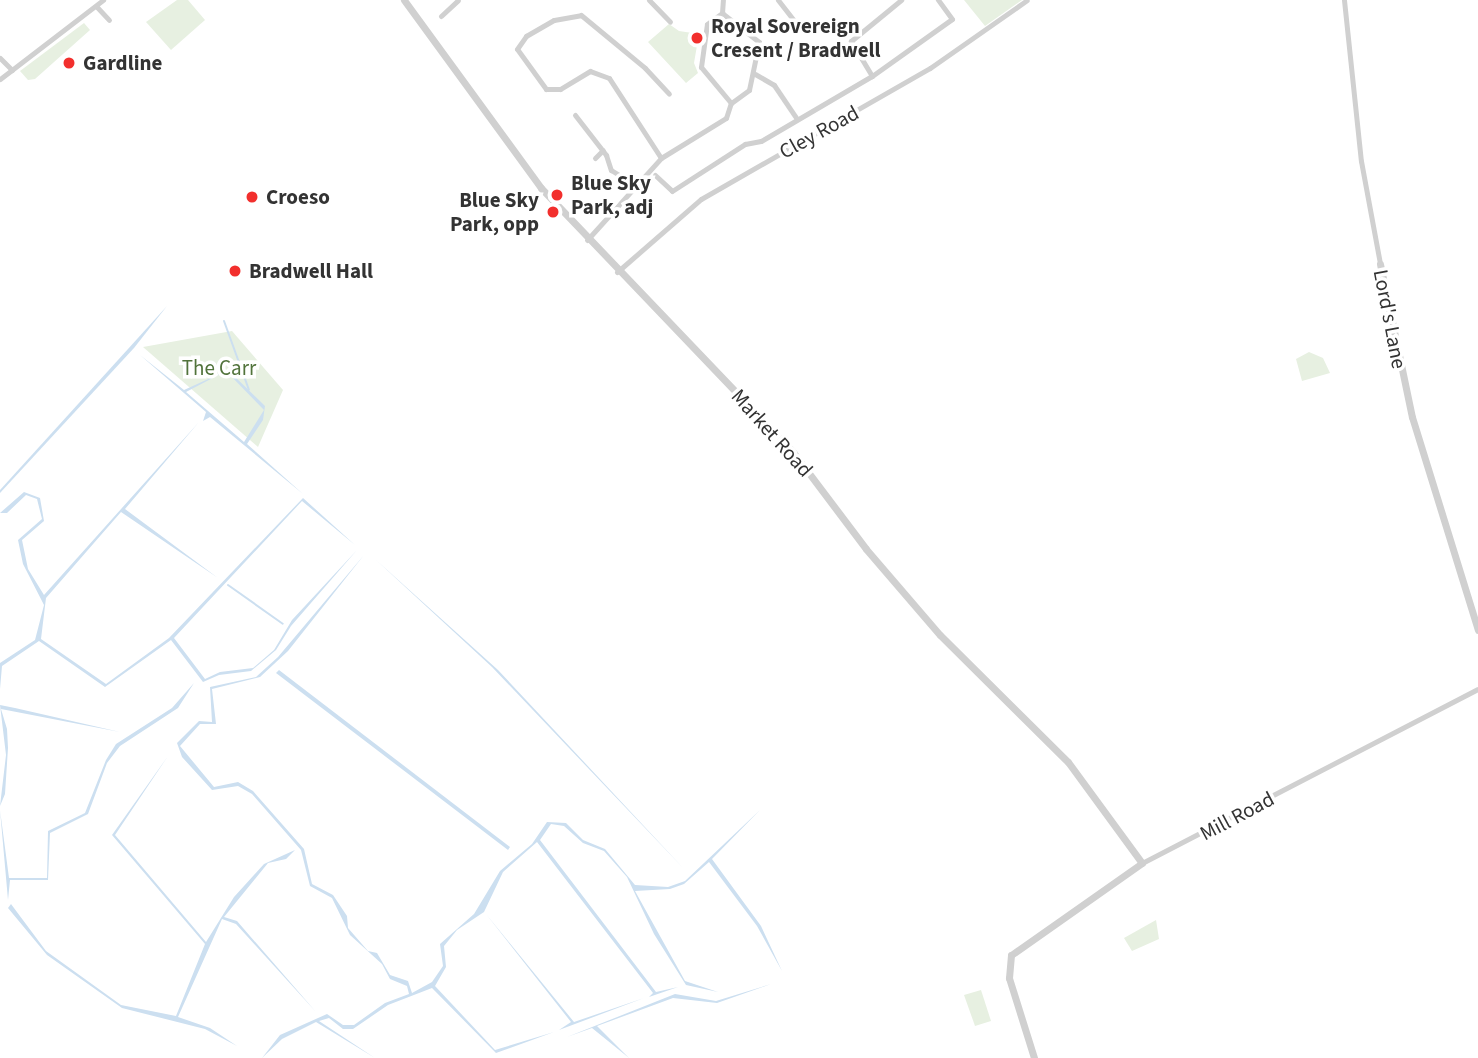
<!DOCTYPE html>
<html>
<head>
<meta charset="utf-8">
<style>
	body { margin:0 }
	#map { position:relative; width:1478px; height:1058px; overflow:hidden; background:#fff; font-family:"Source Sans 3",sans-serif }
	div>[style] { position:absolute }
	.green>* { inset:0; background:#e7f0e1 }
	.water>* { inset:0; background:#ccdff0 }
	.stream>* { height:2px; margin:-1px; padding:0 1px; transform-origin:1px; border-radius:1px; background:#ccdff0 }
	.minor>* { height:5px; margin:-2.5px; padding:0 2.5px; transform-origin:2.5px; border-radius:2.5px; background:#d0d0d0 }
	.tertiary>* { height:7px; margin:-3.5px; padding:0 3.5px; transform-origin:3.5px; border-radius:3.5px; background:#d0d0d0 }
	.dots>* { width:19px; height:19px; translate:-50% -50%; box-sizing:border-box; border:4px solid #fff; border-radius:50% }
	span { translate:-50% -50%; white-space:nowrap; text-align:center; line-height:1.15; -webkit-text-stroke:7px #fff; paint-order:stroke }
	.poi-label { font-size:21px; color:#333; font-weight:700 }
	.left { translate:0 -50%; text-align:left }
	.right { translate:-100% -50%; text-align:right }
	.street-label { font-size:21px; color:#333 }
	.park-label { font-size:21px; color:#51733b }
</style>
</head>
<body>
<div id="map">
	<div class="green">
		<i style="clip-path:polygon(177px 0,188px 0,205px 20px,171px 50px,146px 22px)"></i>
		<i style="clip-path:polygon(964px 0,1022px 0,985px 26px)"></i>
		<i style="clip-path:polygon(84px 23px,90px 30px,35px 79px,28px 80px,20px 71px)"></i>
		<i style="clip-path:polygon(669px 24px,679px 31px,699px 34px,694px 63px,698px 73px,686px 83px,648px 42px)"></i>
		<i style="clip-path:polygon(232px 331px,283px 390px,258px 447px,143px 347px)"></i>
		<i style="clip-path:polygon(1309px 352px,1323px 358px,1330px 373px,1302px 381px,1296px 359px)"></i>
		<i style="clip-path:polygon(1156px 920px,1159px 939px,1132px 951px,1124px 938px)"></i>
		<i style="clip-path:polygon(981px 990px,991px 1021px,975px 1026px,964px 995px)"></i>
	</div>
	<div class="water">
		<i style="clip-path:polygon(167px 306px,134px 348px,0 493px,0 490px)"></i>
		<i style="clip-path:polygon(evenodd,140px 355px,184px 390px,228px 370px,265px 406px,263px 420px,247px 444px,303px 494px,210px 417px,203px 421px,206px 412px,140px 355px,226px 371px,264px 410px,244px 442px,186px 392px,226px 371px)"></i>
		<i style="clip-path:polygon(199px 422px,125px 509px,218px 578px,121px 512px,46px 598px,41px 639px,106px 684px,169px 638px,303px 498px,355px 545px,302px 501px,174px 638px,205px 679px,220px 672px,253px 668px,274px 650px,292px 620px,357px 550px,291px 626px,276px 650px,251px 671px,219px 675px,203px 682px,171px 640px,105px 687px,39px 641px,2px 666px,0 689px,0 663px,35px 640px,44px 605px,23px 564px,18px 540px,42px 519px,37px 499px,26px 495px,7px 513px,0 513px,24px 492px,40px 498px,44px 521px,22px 540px,28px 569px,44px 595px)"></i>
		<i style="clip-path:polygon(364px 555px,288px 651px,260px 677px,212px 689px,216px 724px,200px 724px,180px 746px,214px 787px,238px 782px,253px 791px,304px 849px,312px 884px,333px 895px,347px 916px,348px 928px,368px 951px,377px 953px,390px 975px,408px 981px,412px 993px,432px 982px,443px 966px,440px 944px,474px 914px,500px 871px,532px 844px,547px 822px,566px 823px,583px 840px,605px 849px,635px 885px,668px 887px,685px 881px,760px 810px,712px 859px,761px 926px,782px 971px,757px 926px,709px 862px,684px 884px,670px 889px,635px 891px,685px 981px,718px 992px,686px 985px,654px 934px,627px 877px,604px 851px,583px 843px,564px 826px,551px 824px,540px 840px,656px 992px,678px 987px,649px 997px,653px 993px,537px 842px,503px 872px,484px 912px,457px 930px,444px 946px,446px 967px,435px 986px,495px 1050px,554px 1032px,496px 1053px,432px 988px,388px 1005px,353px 1029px,343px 1029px,329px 1018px,319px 1021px,375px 1058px,316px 1022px,282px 1039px,262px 1058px,280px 1035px,327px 1014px,343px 1025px,354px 1025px,385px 1003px,409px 994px,407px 986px,390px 979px,382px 964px,350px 935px,332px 898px,310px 886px,301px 850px,252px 794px,238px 786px,212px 790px,182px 757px,177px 743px,199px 721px,212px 722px,210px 687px,256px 677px,278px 657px)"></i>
		<i style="clip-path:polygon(375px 559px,498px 670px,685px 870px,492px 667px)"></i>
		<i style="clip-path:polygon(279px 670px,510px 847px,508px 850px,276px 673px)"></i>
		<i style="clip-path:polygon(194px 683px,178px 708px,120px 746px,107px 763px,88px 814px,50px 833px,48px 880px,10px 880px,8px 900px,0 810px,9px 878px,47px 878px,48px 831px,85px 813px,106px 760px,116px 744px,172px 708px)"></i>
		<i style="clip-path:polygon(0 705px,15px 708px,120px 732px,1px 709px,7px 729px,8px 748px,5px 794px,0 806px,6px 755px)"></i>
		<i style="clip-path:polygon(168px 756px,115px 835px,206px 942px,234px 897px,264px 864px,295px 850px,286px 859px,268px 863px,224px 917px,237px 921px,316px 1012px,236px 924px,222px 919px,178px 1017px,210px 1028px,237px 1046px,205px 1029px,122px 1008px,47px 955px,8px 908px,11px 904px,46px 951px,121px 1005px,176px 1016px,205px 944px,112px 835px)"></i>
		<i style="clip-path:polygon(486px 914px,574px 1022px,644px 998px,559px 1030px,571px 1022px)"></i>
		<i style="clip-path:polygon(771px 984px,717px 1003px,673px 998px,597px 1026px,629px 1058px,592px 1028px,567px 1037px,675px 994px,716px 1001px)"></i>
	</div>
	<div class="stream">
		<i style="left:224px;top:321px;width:73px;rotate:70.1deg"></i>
		<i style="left:228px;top:585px;width:67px;rotate:35.3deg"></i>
	</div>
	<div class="minor">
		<i style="left:649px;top:0;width:30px;rotate:46deg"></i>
		<i style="left:778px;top:0;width:31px;rotate:52deg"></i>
		<i style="left:1344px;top:0;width:162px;rotate:84deg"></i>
		<i style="left:1361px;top:161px;width:105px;rotate:79.5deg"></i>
		<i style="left:96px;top:6px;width:19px;rotate:47deg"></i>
		<i style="left:722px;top:13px;width:47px;rotate:38.1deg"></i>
		<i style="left:759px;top:42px;width:49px;rotate:101.8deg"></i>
		<i style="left:749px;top:90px;width:22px;rotate:144deg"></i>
		<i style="left:731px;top:103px;width:47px;rotate:-129.8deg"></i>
		<i style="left:701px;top:67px;width:43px;rotate:-82.1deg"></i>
		<i style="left:707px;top:24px;width:19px;rotate:-36deg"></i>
		<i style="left:722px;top:13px;width:13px;rotate:-86deg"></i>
		<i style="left:441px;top:16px;width:23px;rotate:-43deg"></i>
		<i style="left:0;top:58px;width:17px;rotate:45deg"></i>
		<i style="left:755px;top:74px;width:22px;rotate:30deg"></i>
		<i style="left:774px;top:85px;width:40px;rotate:56deg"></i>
		<i style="left:872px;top:76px;width:41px;rotate:-121deg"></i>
		<i style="left:851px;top:41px;width:65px;rotate:-39.4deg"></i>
		<i style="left:0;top:79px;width:130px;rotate:-37.5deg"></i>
		<i style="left:575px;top:115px;width:51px;rotate:52.2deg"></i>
		<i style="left:606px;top:155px;width:16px;rotate:72deg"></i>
		<i style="left:611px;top:170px;width:32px;rotate:32deg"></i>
		<i style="left:595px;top:158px;width:11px;rotate:-45deg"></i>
		<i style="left:661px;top:158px;width:95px;rotate:-123deg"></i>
		<i style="left:609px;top:78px;width:20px;rotate:-160deg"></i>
		<i style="left:590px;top:71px;width:35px;rotate:149deg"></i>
		<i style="left:560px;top:89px;width:14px;rotate:180deg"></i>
		<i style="left:546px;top:89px;width:49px;rotate:-125.9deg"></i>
		<i style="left:517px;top:49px;width:16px;rotate:-55deg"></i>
		<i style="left:526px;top:36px;width:32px;rotate:-30deg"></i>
		<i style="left:554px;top:20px;width:27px;rotate:-10deg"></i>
		<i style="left:581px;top:15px;width:83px;rotate:39.6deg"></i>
		<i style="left:645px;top:68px;width:35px;rotate:47deg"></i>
		<i style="left:655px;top:175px;width:23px;rotate:43deg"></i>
		<i style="left:672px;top:191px;width:87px;rotate:-32.8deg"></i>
		<i style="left:745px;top:144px;width:16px;rotate:-11deg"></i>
		<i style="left:761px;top:141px;width:129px;rotate:-30.4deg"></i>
		<i style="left:872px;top:76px;width:98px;rotate:-35.5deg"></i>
		<i style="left:952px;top:19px;width:24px;rotate:-126deg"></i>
		<i style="left:587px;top:240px;width:110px;rotate:-47.9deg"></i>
		<i style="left:661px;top:158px;width:76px;rotate:-31.6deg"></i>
		<i style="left:726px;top:118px;width:16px;rotate:-72deg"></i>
		<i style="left:617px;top:272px;width:111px;rotate:-41deg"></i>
		<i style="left:701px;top:199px;width:264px;rotate:-29.8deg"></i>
		<i style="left:930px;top:68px;width:118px;rotate:-35deg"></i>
		<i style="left:1142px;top:863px;width:378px;rotate:-27.4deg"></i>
	</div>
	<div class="tertiary">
		<i style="left:404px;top:0;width:233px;rotate:53.9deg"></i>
		<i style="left:541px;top:188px;width:365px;rotate:46.3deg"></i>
		<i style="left:793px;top:452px;width:121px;rotate:53deg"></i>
		<i style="left:866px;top:549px;width:113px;rotate:49.3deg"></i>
		<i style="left:940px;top:635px;width:180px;rotate:44.8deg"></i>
		<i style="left:1068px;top:762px;width:125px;rotate:53.8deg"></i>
		<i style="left:1142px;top:863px;width:160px;rotate:144.9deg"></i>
		<i style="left:1011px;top:955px;width:23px;rotate:95deg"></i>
		<i style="left:1009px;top:978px;width:84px;rotate:72.6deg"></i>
		<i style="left:1380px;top:264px;width:156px;rotate:78.2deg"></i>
		<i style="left:1412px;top:417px;width:223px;rotate:72.8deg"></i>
	</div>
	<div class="dots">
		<i style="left:697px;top:38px;background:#f22f2d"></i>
		<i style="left:69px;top:63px;background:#f22f2d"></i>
		<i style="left:557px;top:195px;background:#f22f2d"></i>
		<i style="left:252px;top:197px;background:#f22f2d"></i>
		<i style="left:553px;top:212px;background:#f22f2d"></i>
		<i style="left:235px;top:271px;background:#f22f2d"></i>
	</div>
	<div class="poi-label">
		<span class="left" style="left:711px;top:38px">Royal Sovereign<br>Cresent / Bradwell</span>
		<span class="left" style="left:83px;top:63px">Gardline</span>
		<span class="left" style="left:571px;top:195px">Blue Sky<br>Park, adj</span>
		<span class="left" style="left:266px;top:197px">Croeso</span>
		<span class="right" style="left:539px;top:212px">Blue Sky<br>Park, opp</span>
		<span class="left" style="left:249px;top:271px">Bradwell Hall</span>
	</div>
	<div class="street-label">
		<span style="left:819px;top:132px;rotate:-29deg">Cley Road</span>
		<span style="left:1390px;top:319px;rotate:79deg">Lord's Lane</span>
		<span style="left:772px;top:433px;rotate:48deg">Market Road</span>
		<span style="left:1237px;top:816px;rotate:-28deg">Mill Road</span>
	</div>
	<div class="park-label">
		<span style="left:219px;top:368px">The Carr</span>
	</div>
</div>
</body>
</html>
